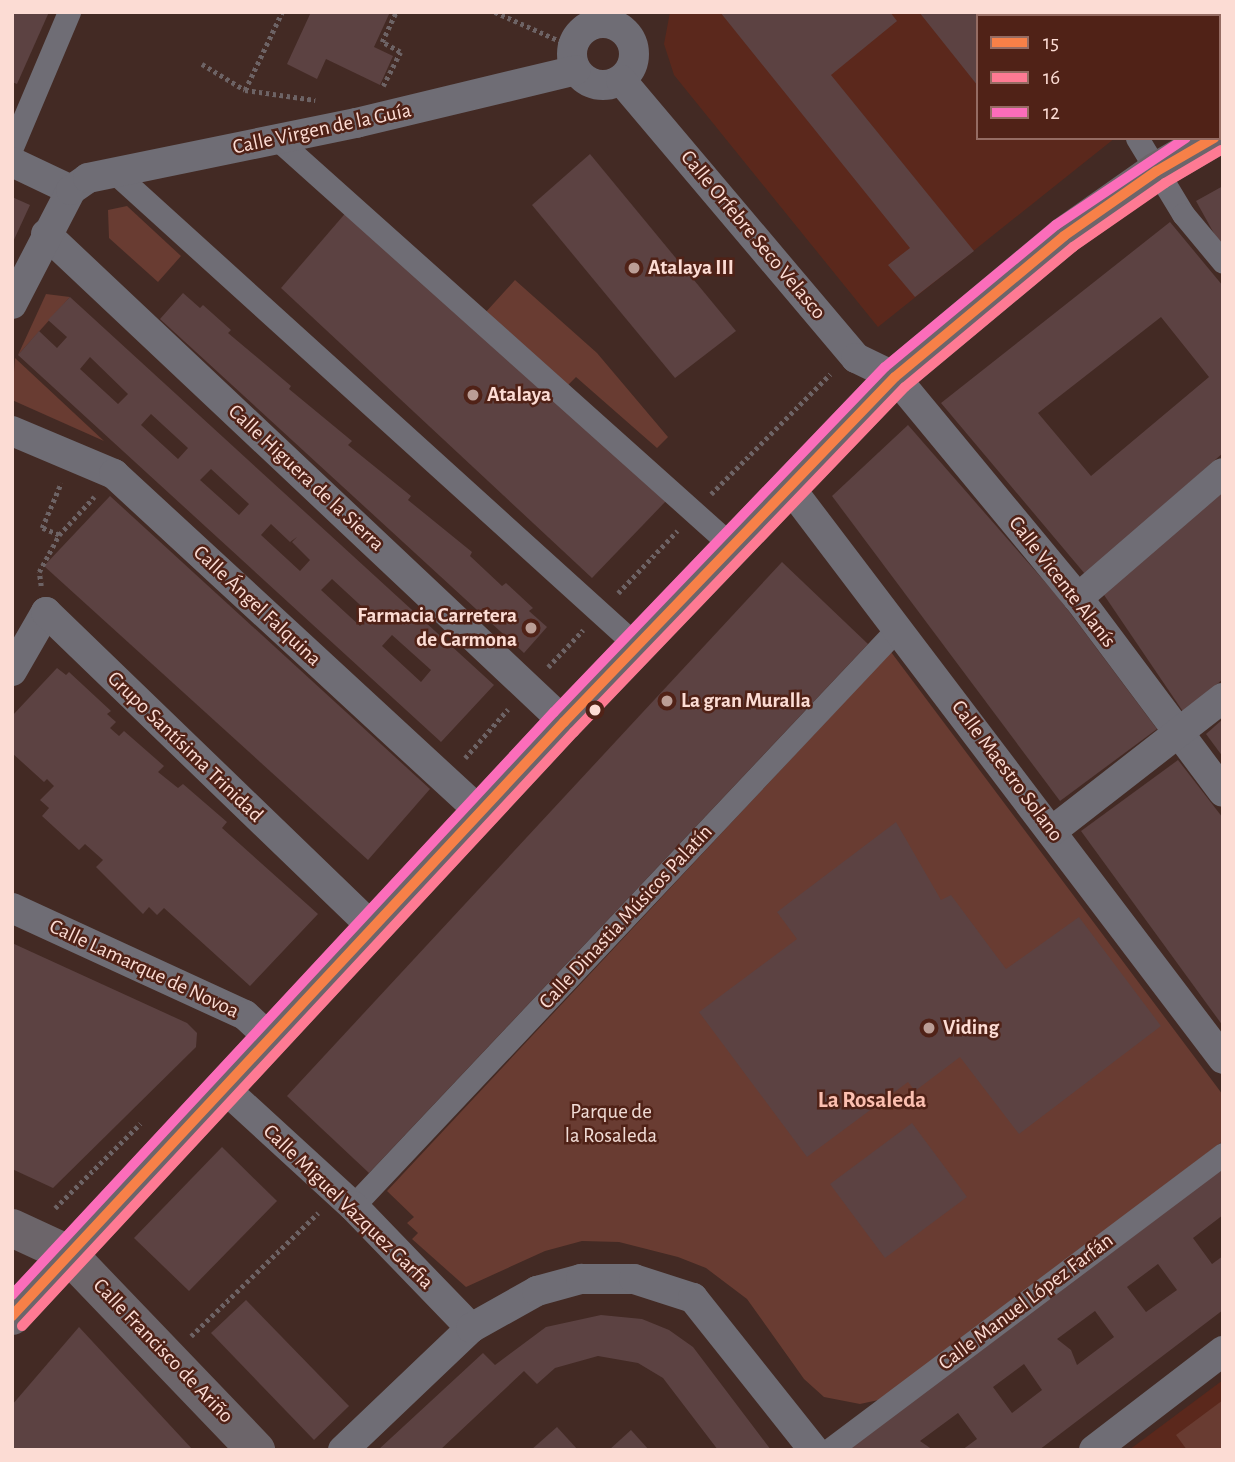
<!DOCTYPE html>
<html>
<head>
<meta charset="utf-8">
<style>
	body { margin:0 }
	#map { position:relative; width:1235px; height:1462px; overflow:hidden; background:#432a24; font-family:"Alegreya Sans",sans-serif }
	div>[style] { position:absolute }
	.built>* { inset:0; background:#5b281c }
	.green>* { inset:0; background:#693c32 }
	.building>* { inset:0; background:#5c4242 }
	.path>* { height:4.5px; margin-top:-2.25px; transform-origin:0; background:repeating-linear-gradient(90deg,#6d6365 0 3.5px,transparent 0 7px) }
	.pedestrian>* { height:23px; margin:-11.5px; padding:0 11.5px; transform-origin:11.5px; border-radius:11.5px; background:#6f6d75 }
	.minor>* { height:30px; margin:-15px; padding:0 15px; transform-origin:15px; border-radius:15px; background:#6f6d75 }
	.minor>.ring { margin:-15px; padding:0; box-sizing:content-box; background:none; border:30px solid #6f6d75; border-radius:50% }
	.secondary>* { height:38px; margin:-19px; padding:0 19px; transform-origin:19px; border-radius:19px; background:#6c656a }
	.bus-1>* { height:10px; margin:-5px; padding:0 5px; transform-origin:5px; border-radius:5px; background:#f78048 }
	.bus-2>* { height:10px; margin:-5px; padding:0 5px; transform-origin:5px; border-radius:5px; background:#fe7a93 }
	.bus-3>* { height:10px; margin:-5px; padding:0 5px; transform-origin:5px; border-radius:5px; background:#fb6dba }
	.dots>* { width:19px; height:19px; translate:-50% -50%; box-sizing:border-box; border:4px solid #502217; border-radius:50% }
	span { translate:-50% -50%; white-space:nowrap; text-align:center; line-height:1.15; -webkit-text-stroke:5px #502217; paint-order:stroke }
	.street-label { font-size:21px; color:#fcdcd4 }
	.poi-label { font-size:21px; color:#fcdcd4; font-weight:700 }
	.left { translate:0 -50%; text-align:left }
	.right { translate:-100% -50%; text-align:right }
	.park-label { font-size:21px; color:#f1dcd6 }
	.neighbourhood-label { font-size:23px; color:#fbbfb0; font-weight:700 }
	.frame { position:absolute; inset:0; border:14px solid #fcdcd4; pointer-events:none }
	.legend { position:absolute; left:976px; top:14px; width:245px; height:126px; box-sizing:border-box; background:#502217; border:2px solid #956c63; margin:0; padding:9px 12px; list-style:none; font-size:21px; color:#fcdcd4 }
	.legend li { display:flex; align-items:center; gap:14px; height:35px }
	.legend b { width:35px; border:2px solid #956c63 }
</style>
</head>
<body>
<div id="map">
	<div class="built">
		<i style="clip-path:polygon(670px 12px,1073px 12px,1074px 16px,978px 16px,978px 138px,1115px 138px,878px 327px,674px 75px,664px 44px)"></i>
		<i style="clip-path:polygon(1223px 1380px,1223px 1450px,1129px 1450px)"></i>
	</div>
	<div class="green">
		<i style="clip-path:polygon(127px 206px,181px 256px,158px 282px,109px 238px,108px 210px)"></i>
		<i style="clip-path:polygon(515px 280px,597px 353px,668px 437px,657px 448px,576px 377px,567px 386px,485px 313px)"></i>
		<i style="clip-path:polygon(46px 294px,70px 297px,18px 355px)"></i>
		<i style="clip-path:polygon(15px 358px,104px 441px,12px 400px)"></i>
		<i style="clip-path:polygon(891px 652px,1223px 1095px,1223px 1141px,883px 1399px,860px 1404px,824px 1397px,804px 1379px,747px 1299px,706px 1268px,678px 1257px,619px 1242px,582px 1241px,545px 1251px,466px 1287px,412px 1239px,418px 1233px,407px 1223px,414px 1217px,387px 1191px)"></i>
		<i style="clip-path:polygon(1223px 1400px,1223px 1450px,1187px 1450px,1176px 1435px)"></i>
	</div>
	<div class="building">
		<i style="clip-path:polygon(12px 12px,49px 12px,17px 84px,12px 82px)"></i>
		<i style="clip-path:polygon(311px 12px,390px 12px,374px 47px,393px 56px,380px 85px,326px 59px,317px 79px,287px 64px)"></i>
		<i style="clip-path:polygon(720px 12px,890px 12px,897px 21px,831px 75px,974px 251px,915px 297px,888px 265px,910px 248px)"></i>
		<i style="clip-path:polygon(919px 12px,1072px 12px,1074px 16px,978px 16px,978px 86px)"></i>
		<i style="clip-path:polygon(590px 154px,736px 331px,675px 378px,532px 205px)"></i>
		<i style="clip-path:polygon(1223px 186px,1223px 245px,1221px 246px,1196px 201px)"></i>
		<i style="clip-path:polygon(12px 197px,30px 205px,12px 244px)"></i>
		<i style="clip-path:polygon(349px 209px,666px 501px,592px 578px,281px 288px)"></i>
		<i style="clip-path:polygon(evenodd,1170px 222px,1223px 286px,1223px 453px,1085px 574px,941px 403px,1170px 222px,1161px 317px,1209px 377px,1091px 476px,1038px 413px,1161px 317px)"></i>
		<i style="clip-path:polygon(183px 293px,200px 308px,203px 305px,231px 330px,228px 333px,291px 386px,289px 389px,352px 441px,348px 445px,411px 496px,408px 500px,472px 552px,470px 556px,502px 586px,506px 583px,533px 608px,529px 611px,547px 627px,524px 653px,160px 319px)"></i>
		<i style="clip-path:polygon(evenodd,70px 297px,494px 685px,441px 742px,18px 355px,39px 331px,57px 348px,67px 337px,48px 320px,70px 297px,90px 357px,128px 394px,118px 404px,80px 369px,90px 357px,70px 297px,151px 414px,188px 448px,178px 459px,141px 425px,151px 414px,70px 297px,211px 469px,249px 504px,239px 515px,200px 480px,211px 469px,70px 297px,271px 524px,290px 542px,297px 537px,292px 542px,310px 560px,300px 571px,261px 535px,271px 524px,70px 297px,332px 579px,371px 615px,360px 626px,321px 590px,332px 579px,70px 297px,392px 635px,431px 670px,421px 682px,382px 646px,392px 635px)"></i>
		<i style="clip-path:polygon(908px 425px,1059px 598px,1157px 729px,1060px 801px,832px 496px)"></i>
		<i style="clip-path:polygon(1223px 488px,1223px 679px,1184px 713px,1102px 592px)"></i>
		<i style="clip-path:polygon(110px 496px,430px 789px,368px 860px,44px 566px)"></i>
		<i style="clip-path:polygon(782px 562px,868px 644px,369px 1173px,287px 1096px)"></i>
		<i style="clip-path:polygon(57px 668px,66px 675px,69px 672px,111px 711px,107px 714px,116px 722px,110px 728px,119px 736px,124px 731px,164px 766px,158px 772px,178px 788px,183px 784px,227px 822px,222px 828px,318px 914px,250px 986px,164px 908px,157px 915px,149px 907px,143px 914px,96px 867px,103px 860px,85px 844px,79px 850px,42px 816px,49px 808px,40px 800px,54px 786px,47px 779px,44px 782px,12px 753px,12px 716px)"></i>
		<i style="clip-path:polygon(1223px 719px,1223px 757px,1206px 734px)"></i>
		<i style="clip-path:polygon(1178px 760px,1223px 818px,1223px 1026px,1081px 831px)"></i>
		<i style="clip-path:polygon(896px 822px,941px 900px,951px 895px,1006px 969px,1079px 917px,1161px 1026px,1019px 1134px,960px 1057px,915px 1091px,908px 1082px,807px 1157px,699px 1012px,797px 939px,777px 912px)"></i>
		<i style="clip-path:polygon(12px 943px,187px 1023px,197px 1033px,196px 1047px,53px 1188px,12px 1169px)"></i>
		<i style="clip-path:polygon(912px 1123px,967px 1197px,885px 1258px,830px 1184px)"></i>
		<i style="clip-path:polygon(222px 1147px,277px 1201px,189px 1291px,134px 1238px)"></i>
		<i style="clip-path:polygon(evenodd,1223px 1163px,1223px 1215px,1193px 1238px,1212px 1264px,1223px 1256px,1223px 1310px,1039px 1450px,962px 1450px,977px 1439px,958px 1413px,920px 1441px,933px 1450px,848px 1450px,1223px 1163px,1158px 1264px,1177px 1290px,1146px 1312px,1127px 1287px,1158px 1264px,1223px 1163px,1095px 1311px,1114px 1337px,1077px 1365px,1071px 1350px,1057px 1339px,1095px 1311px,1223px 1163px,1024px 1364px,1042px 1390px,1012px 1413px,993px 1387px,1024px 1364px)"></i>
		<i style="clip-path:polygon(246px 1300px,349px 1406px,314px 1440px,211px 1333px)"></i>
		<i style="clip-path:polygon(601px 1315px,642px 1319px,669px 1330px,693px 1347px,771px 1450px,718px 1450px,663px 1378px,638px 1363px,598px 1356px,555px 1368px,537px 1384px,524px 1371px,440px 1450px,378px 1450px,483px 1353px,495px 1365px,546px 1327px)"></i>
		<i style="clip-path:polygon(79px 1327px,193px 1450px,12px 1450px,12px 1405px)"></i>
		<i style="clip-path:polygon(557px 1427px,578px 1450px,531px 1450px)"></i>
		<i style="clip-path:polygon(631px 1430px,649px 1450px,609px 1450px)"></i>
	</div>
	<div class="path">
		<i style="left:495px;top:12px;width:73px;rotate:24.1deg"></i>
		<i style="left:1129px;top:12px;width:4px;rotate:76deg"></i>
		<i style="left:202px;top:64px;width:50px;rotate:31.2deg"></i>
		<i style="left:245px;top:90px;width:71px;rotate:8.1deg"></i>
		<i style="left:383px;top:86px;width:38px;rotate:-63deg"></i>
		<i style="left:400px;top:52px;width:21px;rotate:-151deg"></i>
		<i style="left:382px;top:42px;width:33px;rotate:-65deg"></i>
		<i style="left:245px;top:90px;width:86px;rotate:-64.6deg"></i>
		<i style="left:1219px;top:92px;width:4px;rotate:-27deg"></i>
		<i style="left:711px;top:494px;width:169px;rotate:-45.2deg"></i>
		<i style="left:59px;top:535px;width:52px;rotate:-47.4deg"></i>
		<i style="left:41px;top:586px;width:14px;rotate:-98deg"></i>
		<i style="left:39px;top:572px;width:42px;rotate:-61.6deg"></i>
		<i style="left:59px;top:535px;width:18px;rotate:-158deg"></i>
		<i style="left:42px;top:528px;width:49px;rotate:-67.1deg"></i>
		<i style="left:618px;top:593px;width:86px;rotate:-46.4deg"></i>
		<i style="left:548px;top:667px;width:51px;rotate:-46.6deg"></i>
		<i style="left:465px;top:758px;width:65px;rotate:-48.7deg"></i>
		<i style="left:55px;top:1208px;width:120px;rotate:-44.7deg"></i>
		<i style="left:191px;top:1336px;width:177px;rotate:-44.1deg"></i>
	</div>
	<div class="pedestrian">
		<i style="left:1092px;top:12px;width:4px;rotate:76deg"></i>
		<i style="left:1137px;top:138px;width:89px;rotate:58.8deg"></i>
		<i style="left:1183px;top:214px;width:62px;rotate:50.2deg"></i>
		<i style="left:277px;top:139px;width:612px;rotate:41.82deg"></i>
		<i style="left:12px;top:147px;width:147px;rotate:-67.1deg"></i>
		<i style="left:114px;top:172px;width:706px;rotate:42.19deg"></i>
		<i style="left:353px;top:1206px;width:796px;rotate:-46.68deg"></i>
		<i style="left:829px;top:1450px;width:493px;rotate:-36.9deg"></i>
	</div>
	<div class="minor">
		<i class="ring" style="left:572px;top:23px;width:32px;height:32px"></i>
		<i style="left:621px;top:80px;width:364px;rotate:49.8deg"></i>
		<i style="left:856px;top:358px;width:43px;rotate:26deg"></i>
		<i style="left:895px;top:377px;width:287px;rotate:50.4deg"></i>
		<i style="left:1078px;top:598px;width:242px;rotate:53.2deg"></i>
		<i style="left:12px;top:162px;width:65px;rotate:25.4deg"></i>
		<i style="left:46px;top:234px;width:712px;rotate:43.29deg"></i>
		<i style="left:12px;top:304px;width:128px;rotate:-62.6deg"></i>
		<i style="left:71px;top:190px;width:21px;rotate:-35deg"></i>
		<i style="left:88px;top:178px;width:274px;rotate:-11.6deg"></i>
		<i style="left:356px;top:123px;width:226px;rotate:-13.5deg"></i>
		<i style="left:12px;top:431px;width:111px;rotate:22.9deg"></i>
		<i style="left:114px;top:474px;width:500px;rotate:42.7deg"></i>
		<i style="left:788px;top:485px;width:720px;rotate:52.84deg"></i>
		<i style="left:1078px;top:598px;width:191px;rotate:-40.8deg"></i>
		<i style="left:12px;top:671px;width:68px;rotate:-60deg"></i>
		<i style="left:46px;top:612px;width:455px;rotate:44deg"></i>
		<i style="left:1052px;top:831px;width:217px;rotate:-37.9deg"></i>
		<i style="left:12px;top:908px;width:256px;rotate:24.7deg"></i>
		<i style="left:245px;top:1015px;width:34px;rotate:43deg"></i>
		<i style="left:223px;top:1087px;width:176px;rotate:42.5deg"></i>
		<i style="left:353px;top:1206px;width:170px;rotate:46deg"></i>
		<i style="left:343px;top:1450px;width:177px;rotate:-43.6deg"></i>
		<i style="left:471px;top:1328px;width:76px;rotate:-29.3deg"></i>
		<i style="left:537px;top:1291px;width:46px;rotate:-15.3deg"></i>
		<i style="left:581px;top:1279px;width:53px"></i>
		<i style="left:634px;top:1279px;width:62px;rotate:17.9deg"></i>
		<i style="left:693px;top:1298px;width:194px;rotate:51.5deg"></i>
		<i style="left:1094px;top:1450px;width:163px;rotate:-37.5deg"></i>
	</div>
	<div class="secondary">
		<i style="left:12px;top:1228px;width:62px;rotate:24.9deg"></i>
		<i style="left:68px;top:1254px;width:272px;rotate:46.2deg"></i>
		<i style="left:12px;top:1316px;width:811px;rotate:-47.1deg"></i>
		<i style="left:564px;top:722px;width:478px;rotate:-46.2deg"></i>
		<i style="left:895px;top:377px;width:220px;rotate:-39.8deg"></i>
		<i style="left:1064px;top:236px;width:113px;rotate:-35deg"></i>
		<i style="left:1157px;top:171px;width:66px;rotate:-30.1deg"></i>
	</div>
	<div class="bus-1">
		<i style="left:12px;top:1316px;width:811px;rotate:-47.1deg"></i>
		<i style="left:564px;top:722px;width:478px;rotate:-46.2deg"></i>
		<i style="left:895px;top:377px;width:220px;rotate:-39.8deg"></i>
		<i style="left:1064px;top:236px;width:113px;rotate:-35deg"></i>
		<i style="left:1157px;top:171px;width:66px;rotate:-30.1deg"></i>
	</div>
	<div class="bus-2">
		<i style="left:22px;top:1326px;width:811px;rotate:-47.1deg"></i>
		<i style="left:574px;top:732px;width:478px;rotate:-46.2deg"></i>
		<i style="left:905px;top:387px;width:219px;rotate:-39.8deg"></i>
		<i style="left:1073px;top:247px;width:112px;rotate:-34.8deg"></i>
		<i style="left:1165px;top:183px;width:65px;rotate:-30.5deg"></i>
	</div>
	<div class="bus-3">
		<i style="left:12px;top:1295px;width:796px;rotate:-47.09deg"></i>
		<i style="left:554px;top:712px;width:478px;rotate:-46.2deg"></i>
		<i style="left:885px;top:367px;width:222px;rotate:-39.7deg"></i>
		<i style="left:1056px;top:225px;width:156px;rotate:-33.8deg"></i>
	</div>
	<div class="dots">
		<i style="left:634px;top:268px;background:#bb9e96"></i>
		<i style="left:473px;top:395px;background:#bb9e96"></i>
		<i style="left:531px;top:628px;background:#bb9e96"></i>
		<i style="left:667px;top:701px;background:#bb9e96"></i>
		<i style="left:595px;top:710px;background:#fcdcd4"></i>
		<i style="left:929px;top:1028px;background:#bb9e96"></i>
	</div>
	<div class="street-label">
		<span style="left:322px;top:129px;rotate:-12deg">Calle Virgen de la Guía</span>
		<span style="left:753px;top:235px;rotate:50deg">Calle Orfebre Seco Velasco</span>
		<span style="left:306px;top:478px;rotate:43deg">Calle Higuera de la Sierra</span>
		<span style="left:1062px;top:582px;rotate:52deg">Calle Vicente Alanís</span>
		<span style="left:257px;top:606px;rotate:43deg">Calle Ángel Falquina</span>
		<span style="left:185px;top:747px;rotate:44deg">Grupo Santísima Trinidad</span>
		<span style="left:1007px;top:771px;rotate:53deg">Calle Maestro Solano</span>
		<span style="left:626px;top:917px;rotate:-47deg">Calle Dinastia Músicos Palatín</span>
		<span style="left:144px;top:969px;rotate:25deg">Calle Lamarque de Novoa</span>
		<span style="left:348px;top:1207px;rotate:44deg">Calle Miguel Vazquez Garfia</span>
		<span style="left:1026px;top:1302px;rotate:-37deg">Calle Manuel López Farfán</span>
		<span style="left:163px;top:1351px;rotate:46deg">Calle Francisco de Ariño</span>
	</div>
	<div class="poi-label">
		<span class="left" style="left:648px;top:268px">Atalaya III</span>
		<span class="left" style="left:487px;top:395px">Atalaya</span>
		<span class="right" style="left:517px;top:628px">Farmacia Carretera<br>de Carmona</span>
		<span class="left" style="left:681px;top:701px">La gran Muralla</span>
		<span class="left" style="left:943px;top:1028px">Viding</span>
	</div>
	<div class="park-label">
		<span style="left:611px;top:1124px">Parque de<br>la Rosaleda</span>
	</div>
	<div class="neighbourhood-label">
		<span style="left:872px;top:1101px">La Rosaleda</span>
	</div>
	<div class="frame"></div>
	<ul class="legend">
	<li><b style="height:9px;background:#f78048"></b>15</li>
	<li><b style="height:9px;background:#fe7a93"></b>16</li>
	<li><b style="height:9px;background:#fb6dba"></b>12</li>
	</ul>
</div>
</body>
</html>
